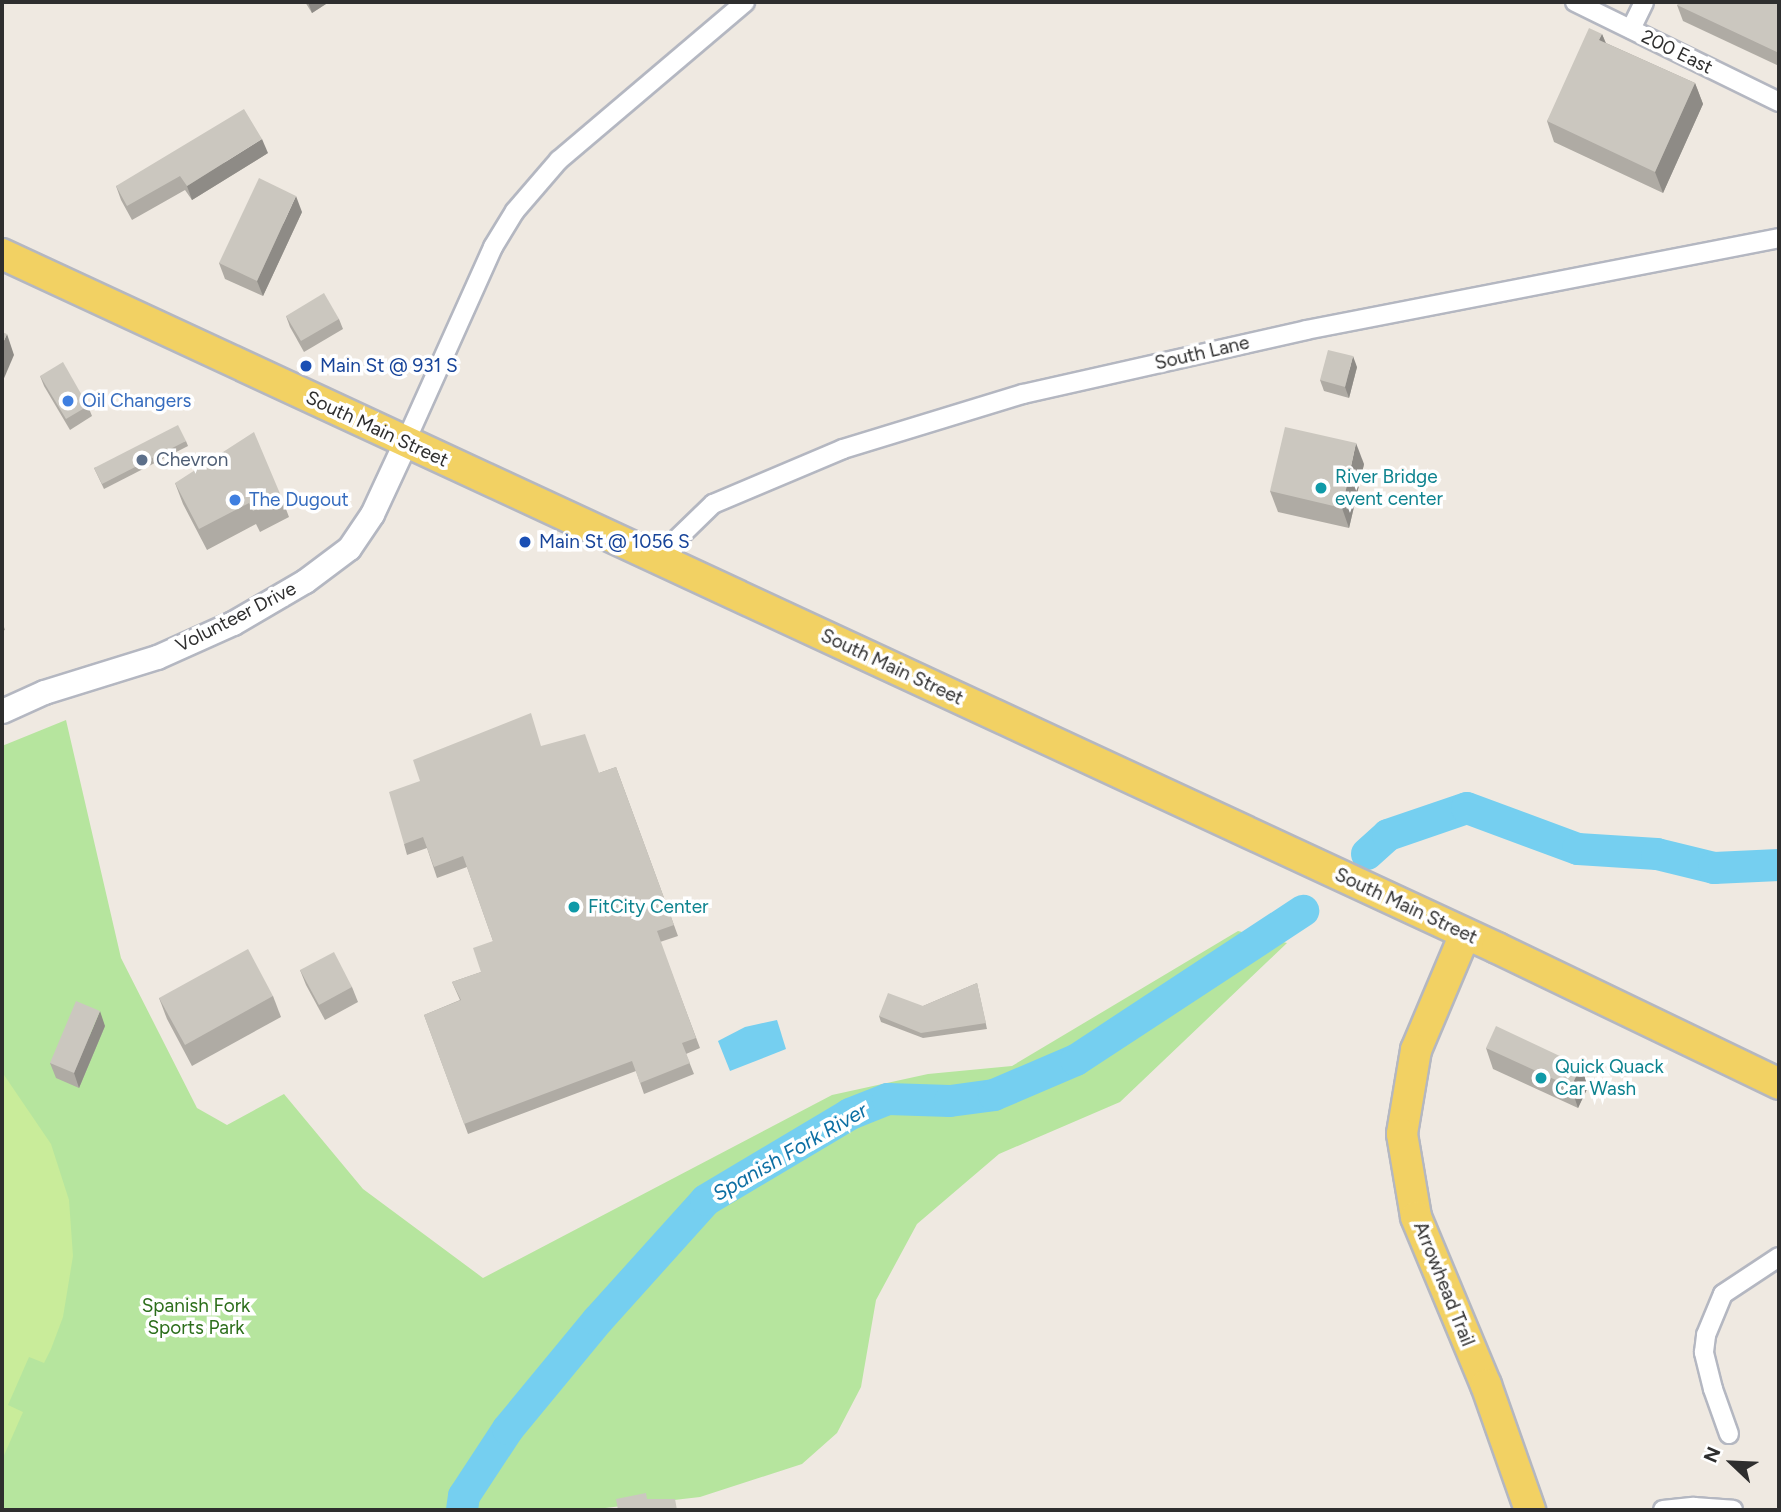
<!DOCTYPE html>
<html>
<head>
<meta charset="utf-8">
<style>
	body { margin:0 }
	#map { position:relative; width:1781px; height:1512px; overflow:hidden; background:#efe9e1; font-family:Figtree,sans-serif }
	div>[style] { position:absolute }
	.green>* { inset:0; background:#b6e59e }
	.pitch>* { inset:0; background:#c9ec9a }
	.water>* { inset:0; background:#75cff0 }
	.river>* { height:32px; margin:-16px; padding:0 16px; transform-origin:16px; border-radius:16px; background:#75cff0 }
	.roads { filter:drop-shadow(2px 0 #b4b7c1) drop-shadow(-2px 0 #b4b7c1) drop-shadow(0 2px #b4b7c1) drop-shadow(0 -2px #b4b7c1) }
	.minor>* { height:18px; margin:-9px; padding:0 9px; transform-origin:9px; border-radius:9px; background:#fff }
	.tertiary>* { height:23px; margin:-11.5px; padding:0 11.5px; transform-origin:11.5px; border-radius:11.5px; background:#fff }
	.primary>* { height:30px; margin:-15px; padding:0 15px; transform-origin:15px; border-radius:15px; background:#f2d163 }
	.wall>* { inset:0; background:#afaba4 }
	.shaded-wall>* { inset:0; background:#8e8b86 }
	.building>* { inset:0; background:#cbc7bf }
	.dots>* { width:19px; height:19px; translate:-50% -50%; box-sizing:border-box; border:4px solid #fff; border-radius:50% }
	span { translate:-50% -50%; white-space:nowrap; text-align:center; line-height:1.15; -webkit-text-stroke:7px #fff; paint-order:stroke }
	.street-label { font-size:19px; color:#2e2e2e }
	.transit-label { font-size:19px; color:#164399 }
	.left { translate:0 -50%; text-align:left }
	.shop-label { font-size:19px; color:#366cbe }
	.service-label { font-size:19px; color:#4e5e75 }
	.culture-label { font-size:19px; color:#0d838f }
	.park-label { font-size:19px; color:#2c6e1b }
	.water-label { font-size:21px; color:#0d6fa3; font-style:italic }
	.frame { position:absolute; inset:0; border:4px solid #2e2e2e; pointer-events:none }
	.north { position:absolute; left:1697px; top:1428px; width:70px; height:70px; -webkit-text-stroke:5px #fff; paint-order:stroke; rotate:293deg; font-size:19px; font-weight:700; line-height:28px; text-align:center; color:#2e2e2e }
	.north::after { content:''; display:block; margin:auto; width:24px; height:32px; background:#2e2e2e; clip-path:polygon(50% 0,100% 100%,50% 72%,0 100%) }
</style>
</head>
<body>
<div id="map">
	<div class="green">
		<i style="clip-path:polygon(66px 720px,121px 958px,197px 1108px,227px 1125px,284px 1094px,363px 1189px,483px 1278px,832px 1095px,928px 1074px,1012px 1066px,1238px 931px,1287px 943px,1120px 1102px,999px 1154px,917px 1224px,876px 1300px,861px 1387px,837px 1433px,802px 1464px,700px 1497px,588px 1510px,2px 1510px,2px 746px)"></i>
	</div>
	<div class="pitch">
		<i style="clip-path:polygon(2px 1072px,51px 1144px,69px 1200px,73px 1256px,63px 1317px,51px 1349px,44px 1363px,29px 1357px,8px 1405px,23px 1412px,2px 1460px)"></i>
	</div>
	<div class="water">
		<i style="clip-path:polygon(777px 1020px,786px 1049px,730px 1071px,718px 1041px,745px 1027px)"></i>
	</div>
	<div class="river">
		<i style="left:1367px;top:854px;width:28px;rotate:-42deg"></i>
		<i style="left:1388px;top:835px;width:83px;rotate:-18.9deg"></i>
		<i style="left:1467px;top:808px;width:118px;rotate:20.3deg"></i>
		<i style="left:1578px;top:849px;width:79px;rotate:3.6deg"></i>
		<i style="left:1657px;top:854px;width:59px;rotate:13.8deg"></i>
		<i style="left:1714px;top:868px;width:65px;rotate:-2.6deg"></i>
		<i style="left:462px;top:1510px;width:14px;rotate:-82deg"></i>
		<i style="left:464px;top:1496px;width:80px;rotate:-56.7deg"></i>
		<i style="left:508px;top:1429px;width:141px;rotate:-50.5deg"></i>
		<i style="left:598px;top:1320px;width:161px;rotate:-48deg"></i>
		<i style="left:706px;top:1200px;width:168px;rotate:-30.8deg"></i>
		<i style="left:850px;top:1114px;width:41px;rotate:-21.5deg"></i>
		<i style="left:888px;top:1099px;width:62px;rotate:1.8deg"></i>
		<i style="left:950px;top:1101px;width:44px;rotate:-7.8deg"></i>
		<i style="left:994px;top:1095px;width:89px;rotate:-23.1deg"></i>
		<i style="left:1076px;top:1060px;width:272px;rotate:-33.3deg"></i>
	</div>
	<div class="roads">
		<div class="minor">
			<i style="left:1575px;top:2px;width:227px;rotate:26.1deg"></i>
			<i style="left:1631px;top:29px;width:30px;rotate:-64deg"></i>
			<i style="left:405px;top:443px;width:215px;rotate:-65.8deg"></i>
			<i style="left:493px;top:247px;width:42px;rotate:-58.6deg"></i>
			<i style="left:515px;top:211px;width:67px;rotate:-49.2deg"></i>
			<i style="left:559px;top:160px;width:244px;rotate:-40.3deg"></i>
			<i style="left:667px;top:563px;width:27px;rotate:-66deg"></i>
			<i style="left:678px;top:538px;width:49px;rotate:-44.2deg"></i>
			<i style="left:713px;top:504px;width:141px;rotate:-22.9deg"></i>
			<i style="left:843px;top:449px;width:188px;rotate:-17deg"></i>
			<i style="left:1023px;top:394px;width:290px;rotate:-12.7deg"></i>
			<i style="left:1306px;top:330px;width:482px;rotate:-11deg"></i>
			<i style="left:1729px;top:1434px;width:48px;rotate:-109.6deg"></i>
			<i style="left:1713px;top:1389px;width:38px;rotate:-104deg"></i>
			<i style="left:1704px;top:1352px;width:17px;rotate:-83deg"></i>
			<i style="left:1706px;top:1335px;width:44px;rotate:-67.5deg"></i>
			<i style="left:1723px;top:1294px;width:67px;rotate:-33.5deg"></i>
			<i style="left:1663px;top:1510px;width:31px;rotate:-6deg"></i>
			<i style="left:1694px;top:1507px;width:39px;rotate:4deg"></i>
		</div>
		<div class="tertiary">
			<i style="left:2px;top:711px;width:46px;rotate:-24.3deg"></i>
			<i style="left:44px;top:692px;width:118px;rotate:-17.2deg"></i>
			<i style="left:157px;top:657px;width:83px;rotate:-24.1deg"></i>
			<i style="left:233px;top:623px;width:83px;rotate:-30.3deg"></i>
			<i style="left:305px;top:581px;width:55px;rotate:-36.9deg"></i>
			<i style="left:349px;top:548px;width:41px;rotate:-55.9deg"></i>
			<i style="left:372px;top:514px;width:78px;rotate:-65.1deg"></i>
		</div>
		<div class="primary">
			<i style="left:2px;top:254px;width:1648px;rotate:24.9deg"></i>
			<i style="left:1497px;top:948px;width:313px;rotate:25.7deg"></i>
			<i style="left:1465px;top:934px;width:126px;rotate:112.9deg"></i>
			<i style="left:1416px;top:1050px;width:85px;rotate:99.5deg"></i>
			<i style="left:1402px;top:1134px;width:84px;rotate:80.4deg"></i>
			<i style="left:1416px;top:1217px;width:182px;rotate:67.4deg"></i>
			<i style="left:1486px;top:1385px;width:133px;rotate:70.6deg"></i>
		</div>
	</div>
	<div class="wall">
		<i style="clip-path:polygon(305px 2px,329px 2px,312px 13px)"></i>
		<i style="clip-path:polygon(1779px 2px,1779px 66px,1683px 21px,1677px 5px)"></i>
		<i style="clip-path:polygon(1602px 34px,1606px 43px,1695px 83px,1703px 104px,1663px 193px,1554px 142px,1547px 121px)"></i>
		<i style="clip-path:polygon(268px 153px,192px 200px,185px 190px,132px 220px,121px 200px,116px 186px)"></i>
		<i style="clip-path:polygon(302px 212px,263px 296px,225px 279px,219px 263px)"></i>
		<i style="clip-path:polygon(286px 316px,339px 319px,343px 329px,304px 352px,290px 327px)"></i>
		<i style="clip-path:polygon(1357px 367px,1349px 398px,1324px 391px,1320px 380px)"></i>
		<i style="clip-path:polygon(40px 376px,88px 406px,92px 416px,70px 430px,44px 386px)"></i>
		<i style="clip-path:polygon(186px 441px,188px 446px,104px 489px,94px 468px)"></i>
		<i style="clip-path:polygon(1364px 464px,1349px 528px,1278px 512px,1270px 491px)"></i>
		<i style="clip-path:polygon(175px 483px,281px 496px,289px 517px,260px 532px,256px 524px,207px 550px,183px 504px)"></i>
		<i style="clip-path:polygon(2px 621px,5px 630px,2px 631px)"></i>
		<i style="clip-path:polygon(542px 746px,599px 773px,616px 767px,678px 936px,660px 942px,700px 1048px,686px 1054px,694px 1074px,644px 1094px,636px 1071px,468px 1134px,424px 1015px,460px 1000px,452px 982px,481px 972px,493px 941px,467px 867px,437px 878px,427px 848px,407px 855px,404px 844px)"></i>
		<i style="clip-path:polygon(300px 970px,352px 987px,358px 1002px,325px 1020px,306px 985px)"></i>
		<i style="clip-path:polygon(977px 983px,987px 1029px,923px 1038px,881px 1022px,879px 1016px,923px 1006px)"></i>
		<i style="clip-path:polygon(273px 996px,281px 1017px,192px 1066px,167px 1019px,159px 998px)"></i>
		<i style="clip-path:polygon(105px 1026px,79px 1088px,56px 1078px,50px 1063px)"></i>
		<i style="clip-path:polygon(1486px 1048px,1581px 1066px,1588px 1087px,1578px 1108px,1493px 1069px)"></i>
	</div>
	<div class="shaded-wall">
		<i style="clip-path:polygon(308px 2px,329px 2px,312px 13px)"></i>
		<i style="clip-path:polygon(1602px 34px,1610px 54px,1599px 40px)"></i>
		<i style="clip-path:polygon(1695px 83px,1703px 104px,1663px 193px,1655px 172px)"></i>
		<i style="clip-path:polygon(262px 139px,268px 153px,192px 200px,187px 186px)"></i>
		<i style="clip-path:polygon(296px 196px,302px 212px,263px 296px,257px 281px)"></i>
		<i style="clip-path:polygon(7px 334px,14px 355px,2px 383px,2px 345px)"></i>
		<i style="clip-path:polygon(1353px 356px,1357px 367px,1349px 398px,1345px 387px)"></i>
		<i style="clip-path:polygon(1356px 443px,1364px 464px,1349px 528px,1342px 508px)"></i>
		<i style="clip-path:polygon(100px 1011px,105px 1026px,79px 1088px,74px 1073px)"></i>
		<i style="clip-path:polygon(1581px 1066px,1588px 1087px,1578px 1108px,1571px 1087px)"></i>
	</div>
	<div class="building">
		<i style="clip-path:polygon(1679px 2px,1779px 2px,1779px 53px,1677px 5px)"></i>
		<i style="clip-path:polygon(1589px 28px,1602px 34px,1599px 40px,1695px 83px,1655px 172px,1547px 121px)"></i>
		<i style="clip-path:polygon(244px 109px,262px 139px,187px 186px,180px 176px,127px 206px,116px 186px)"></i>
		<i style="clip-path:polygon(259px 178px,296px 196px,257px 281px,219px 263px)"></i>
		<i style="clip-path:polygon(324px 293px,339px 319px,301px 341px,286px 316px)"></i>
		<i style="clip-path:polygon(2px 332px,7px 334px,2px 345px)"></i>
		<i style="clip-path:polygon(1328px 350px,1353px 356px,1345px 387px,1320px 380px)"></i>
		<i style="clip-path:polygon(63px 362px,88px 406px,66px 419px,40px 376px)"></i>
		<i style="clip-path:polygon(178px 425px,186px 441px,102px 484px,94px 468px)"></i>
		<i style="clip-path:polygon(1285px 427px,1356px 443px,1342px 508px,1270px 491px)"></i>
		<i style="clip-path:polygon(254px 432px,281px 496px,253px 511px,249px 503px,199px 529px,175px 483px)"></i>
		<i style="clip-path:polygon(531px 713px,541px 746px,585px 734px,599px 773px,616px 767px,674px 925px,657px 931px,696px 1038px,682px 1043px,690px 1063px,640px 1083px,632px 1061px,464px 1124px,424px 1015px,461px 1000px,452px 982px,481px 972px,473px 948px,493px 941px,463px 856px,434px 867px,423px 837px,404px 844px,389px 792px,420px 781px,413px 760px)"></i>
		<i style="clip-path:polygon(248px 949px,273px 996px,185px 1045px,159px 998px)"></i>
		<i style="clip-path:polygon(334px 952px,352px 987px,319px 1005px,300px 970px)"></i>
		<i style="clip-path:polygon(977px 983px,986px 1023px,921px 1033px,879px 1016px,888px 993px,923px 1006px)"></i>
		<i style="clip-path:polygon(76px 1001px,100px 1011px,74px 1073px,50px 1063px)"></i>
		<i style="clip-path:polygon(1496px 1026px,1581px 1066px,1571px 1087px,1486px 1048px)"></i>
		<i style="clip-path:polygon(646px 1493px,647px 1499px,675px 1499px,677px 1510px,618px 1510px,616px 1499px)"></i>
	</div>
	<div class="dots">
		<i style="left:306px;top:366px;background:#1a4fb4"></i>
		<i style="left:68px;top:401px;background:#3f7fe0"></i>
		<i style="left:142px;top:460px;background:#5c6f8a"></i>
		<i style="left:1321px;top:488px;background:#0f9aa8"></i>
		<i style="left:235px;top:500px;background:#3f7fe0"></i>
		<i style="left:525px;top:542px;background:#1a4fb4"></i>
		<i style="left:574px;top:907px;background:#0f9aa8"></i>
		<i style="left:1541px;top:1078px;background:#0f9aa8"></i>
	</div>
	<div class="street-label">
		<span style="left:1677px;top:52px;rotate:26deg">200 East</span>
		<span style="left:1202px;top:353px;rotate:-13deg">South Lane</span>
		<span style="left:377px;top:429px;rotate:25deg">South Main Street</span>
		<span style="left:236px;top:617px;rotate:-27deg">Volunteer Drive</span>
		<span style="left:892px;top:667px;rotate:25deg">South Main Street</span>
		<span style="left:1406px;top:906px;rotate:25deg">South Main Street</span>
		<span style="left:1444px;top:1284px;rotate:68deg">Arrowhead Trail</span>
	</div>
	<div class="transit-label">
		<span class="left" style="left:320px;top:366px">Main St @ 931 S</span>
		<span class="left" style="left:539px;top:542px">Main St @ 1056 S</span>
	</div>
	<div class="shop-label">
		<span class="left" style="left:82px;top:401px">Oil Changers</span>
		<span class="left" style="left:249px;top:500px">The Dugout</span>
	</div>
	<div class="service-label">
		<span class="left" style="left:156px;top:460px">Chevron</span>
	</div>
	<div class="culture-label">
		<span class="left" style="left:1335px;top:488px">River Bridge<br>event center</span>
		<span class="left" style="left:588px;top:907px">FitCity Center</span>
		<span class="left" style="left:1555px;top:1078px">Quick Quack<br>Car Wash</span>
	</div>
	<div class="park-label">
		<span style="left:196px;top:1317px">Spanish Fork<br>Sports Park</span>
	</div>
	<div class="water-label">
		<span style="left:790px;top:1152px;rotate:-30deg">Spanish Fork River</span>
	</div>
	<div class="frame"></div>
	<div class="north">N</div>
</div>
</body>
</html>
